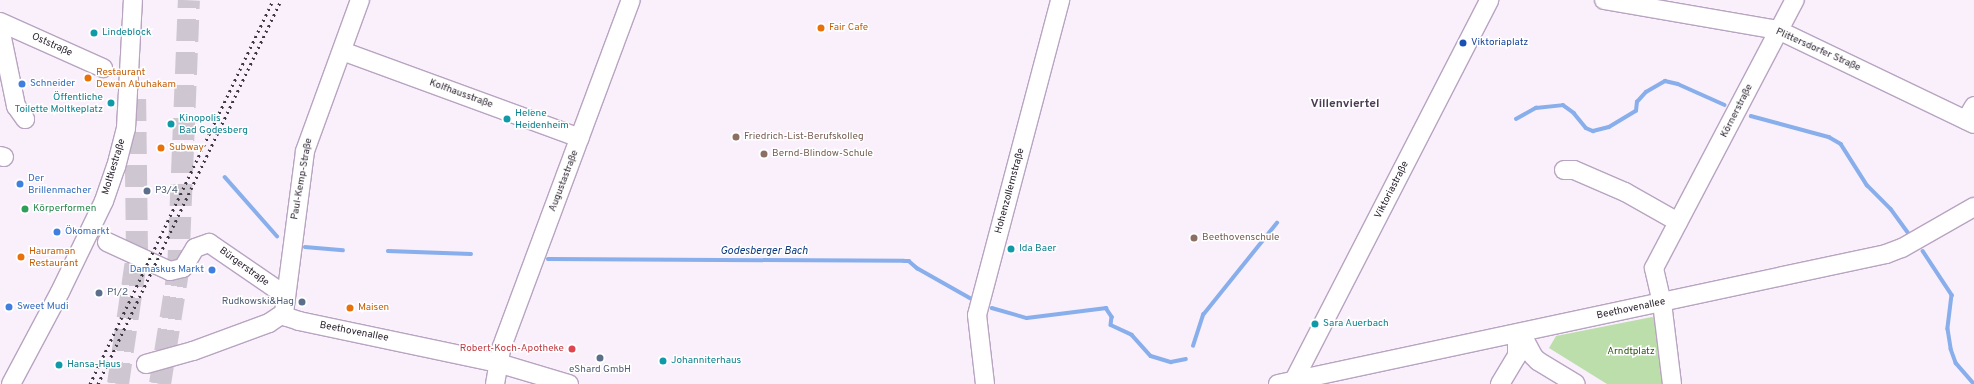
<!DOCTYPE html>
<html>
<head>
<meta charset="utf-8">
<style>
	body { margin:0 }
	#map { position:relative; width:1974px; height:384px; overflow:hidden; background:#f9f0fc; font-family:Overpass,sans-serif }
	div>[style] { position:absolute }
	.green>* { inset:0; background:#bcdeab }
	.stream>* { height:3.5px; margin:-1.75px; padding:0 1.75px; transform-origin:1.75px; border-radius:1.75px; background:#88aeeb }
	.major-tunnel>* { height:22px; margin-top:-11px; transform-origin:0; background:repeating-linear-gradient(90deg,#cec6d1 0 22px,transparent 0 33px) }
	.roads { filter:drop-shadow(1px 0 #b8a4c0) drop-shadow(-1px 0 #b8a4c0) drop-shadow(0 1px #b8a4c0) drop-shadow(0 -1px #b8a4c0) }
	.minor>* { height:18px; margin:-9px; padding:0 9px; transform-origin:9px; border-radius:9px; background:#fff }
	.rail>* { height:3px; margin-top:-1.5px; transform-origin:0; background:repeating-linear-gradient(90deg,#413944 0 2px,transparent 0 6px) }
	.dots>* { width:11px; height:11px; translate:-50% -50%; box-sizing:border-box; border:2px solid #fff; border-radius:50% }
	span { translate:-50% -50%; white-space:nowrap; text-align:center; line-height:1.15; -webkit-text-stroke:3px #fff; paint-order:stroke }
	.food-label { font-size:10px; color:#c56008 }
	.left { translate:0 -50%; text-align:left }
	.culture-label { font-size:10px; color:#0d838f }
	.right { translate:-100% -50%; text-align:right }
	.transit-label { font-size:10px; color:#164399 }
	.street-label { font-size:10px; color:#241c27 }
	.shop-label { font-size:10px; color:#366cbe }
	.education-label { font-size:10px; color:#785e54 }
	.service-label { font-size:10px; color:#4e5e75 }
	.leisure-label { font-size:10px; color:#27864d }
	.health-label { font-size:10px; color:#be3a42 }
	.park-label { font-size:10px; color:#2c5210 }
	.water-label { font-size:11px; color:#0e3b81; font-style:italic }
	.quarter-label { font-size:12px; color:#4d3c54; font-weight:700 }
</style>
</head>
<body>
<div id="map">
	<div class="green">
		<i style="clip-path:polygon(1652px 317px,1656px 319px,1666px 384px,1607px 384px,1549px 348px,1556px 336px)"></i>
	</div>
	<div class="stream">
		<i style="left:1751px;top:116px;width:81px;rotate:15.1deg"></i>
		<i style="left:1829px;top:137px;width:14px;rotate:30deg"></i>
		<i style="left:1841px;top:144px;width:49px;rotate:57.6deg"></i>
		<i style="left:1867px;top:185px;width:34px;rotate:45deg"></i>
		<i style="left:1891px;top:209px;width:29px;rotate:54deg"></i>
		<i style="left:1516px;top:119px;width:23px;rotate:-29deg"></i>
		<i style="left:1536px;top:108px;width:27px;rotate:-6deg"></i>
		<i style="left:1563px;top:105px;width:14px;rotate:36deg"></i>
		<i style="left:1574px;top:113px;width:19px;rotate:51deg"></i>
		<i style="left:1586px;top:128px;width:8px;rotate:23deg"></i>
		<i style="left:1593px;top:131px;width:16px;rotate:-14deg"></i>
		<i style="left:1609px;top:127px;width:31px;rotate:-31deg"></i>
		<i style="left:1636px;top:111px;width:9px;rotate:-84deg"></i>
		<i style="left:1637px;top:102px;width:13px;rotate:-48deg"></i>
		<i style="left:1646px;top:92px;width:22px;rotate:-30deg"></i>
		<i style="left:1665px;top:81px;width:13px;rotate:13deg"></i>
		<i style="left:1678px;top:84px;width:51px;rotate:24.1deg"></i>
		<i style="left:225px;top:177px;width:79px;rotate:48.6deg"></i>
		<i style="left:305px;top:247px;width:38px;rotate:5deg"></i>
		<i style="left:388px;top:251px;width:83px;rotate:2.1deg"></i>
		<i style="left:1923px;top:251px;width:53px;rotate:56.6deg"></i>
		<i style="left:1952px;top:295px;width:34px;rotate:97deg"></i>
		<i style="left:1948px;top:329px;width:20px;rotate:81deg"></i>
		<i style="left:1951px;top:349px;width:15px;rotate:70deg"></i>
		<i style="left:1956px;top:363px;width:28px;rotate:49deg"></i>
		<i style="left:548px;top:259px;width:356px;rotate:0.3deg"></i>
		<i style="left:904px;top:261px;width:5px"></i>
		<i style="left:909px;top:261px;width:11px;rotate:41deg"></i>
		<i style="left:917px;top:268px;width:61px;rotate:29.5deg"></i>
		<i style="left:992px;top:308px;width:36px;rotate:16deg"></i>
		<i style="left:1027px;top:318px;width:80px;rotate:-7.2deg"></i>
		<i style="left:1106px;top:308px;width:11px;rotate:56deg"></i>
		<i style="left:1112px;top:317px;width:8px;rotate:97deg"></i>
		<i style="left:1111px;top:325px;width:23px;rotate:25deg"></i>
		<i style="left:1132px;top:335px;width:28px;rotate:48deg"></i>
		<i style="left:1151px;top:356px;width:21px;rotate:17deg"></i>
		<i style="left:1171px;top:362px;width:15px;rotate:-11deg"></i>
		<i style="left:1193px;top:346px;width:33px;rotate:-72deg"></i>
		<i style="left:1203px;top:315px;width:118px;rotate:-51.2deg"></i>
	</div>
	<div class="major-tunnel">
		<i style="left:118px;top:384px;width:132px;rotate:-81.7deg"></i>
		<i style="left:137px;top:253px;width:160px;rotate:-90.7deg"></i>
		<i style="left:160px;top:384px;width:113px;rotate:-80.9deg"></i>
		<i style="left:178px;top:272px;width:272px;rotate:-87.7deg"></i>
	</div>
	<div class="roads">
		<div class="minor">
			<i style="left:1604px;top:0;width:177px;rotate:9.8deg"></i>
			<i style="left:1778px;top:30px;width:217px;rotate:25.6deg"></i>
			<i style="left:0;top:22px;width:113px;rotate:24.1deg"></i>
			<i style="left:0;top:28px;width:80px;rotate:78.4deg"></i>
			<i style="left:16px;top:106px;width:16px;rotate:55deg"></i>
			<i style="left:342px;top:51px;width:253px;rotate:20.1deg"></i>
			<i style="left:1966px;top:120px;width:16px;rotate:-60deg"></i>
			<i style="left:0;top:156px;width:4px;rotate:14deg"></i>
			<i style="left:1564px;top:170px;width:10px"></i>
			<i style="left:1574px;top:170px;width:56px;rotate:23.3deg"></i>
			<i style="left:1625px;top:192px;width:61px;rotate:29.5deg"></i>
			<i style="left:107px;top:242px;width:69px;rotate:24.7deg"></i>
			<i style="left:170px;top:271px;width:13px;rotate:-13deg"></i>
			<i style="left:183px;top:268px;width:23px;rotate:-59deg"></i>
			<i style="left:195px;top:248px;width:15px;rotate:-20deg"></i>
			<i style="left:209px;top:243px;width:92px;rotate:34.4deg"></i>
			<i style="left:284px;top:313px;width:163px;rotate:-82.6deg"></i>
			<i style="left:305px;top:151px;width:161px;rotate:-70deg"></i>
			<i style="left:284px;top:313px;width:5px;rotate:53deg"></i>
			<i style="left:287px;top:317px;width:13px;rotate:18deg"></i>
			<i style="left:299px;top:321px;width:203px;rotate:11.9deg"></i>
			<i style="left:498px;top:363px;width:74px;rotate:16.5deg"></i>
			<i style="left:1521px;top:333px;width:26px;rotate:62deg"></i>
			<i style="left:1533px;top:356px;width:7px;rotate:45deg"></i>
			<i style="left:1538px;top:361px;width:44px;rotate:31.2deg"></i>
			<i style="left:146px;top:364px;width:49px;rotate:-15.5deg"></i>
			<i style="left:193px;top:351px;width:81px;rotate:-20.2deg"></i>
			<i style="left:269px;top:323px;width:18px;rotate:-34deg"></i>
			<i style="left:11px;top:384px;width:104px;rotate:-62deg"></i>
			<i style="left:60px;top:292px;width:101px;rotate:-64.2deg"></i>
			<i style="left:104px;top:201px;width:36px;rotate:-71deg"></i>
			<i style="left:116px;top:167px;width:40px;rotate:-75.6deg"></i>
			<i style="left:126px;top:128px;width:128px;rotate:-86.9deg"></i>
			<i style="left:495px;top:384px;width:36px;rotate:-80deg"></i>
			<i style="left:501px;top:349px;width:372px;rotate:-69.6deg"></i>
			<i style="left:985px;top:384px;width:69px;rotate:-96.6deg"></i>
			<i style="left:977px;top:315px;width:326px;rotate:-75.2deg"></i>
			<i style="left:1278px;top:384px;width:622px;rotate:-12.07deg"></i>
			<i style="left:1886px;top:254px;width:17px;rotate:-21deg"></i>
			<i style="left:1902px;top:248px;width:83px;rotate:-29.7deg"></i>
			<i style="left:1292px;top:384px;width:432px;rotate:-62.8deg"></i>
			<i style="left:1500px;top:384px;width:33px;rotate:-59deg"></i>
			<i style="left:1517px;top:356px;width:22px;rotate:-90deg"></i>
			<i style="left:1672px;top:384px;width:82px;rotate:-97deg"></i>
			<i style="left:1662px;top:303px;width:36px;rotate:-103deg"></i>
			<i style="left:1654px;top:268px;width:303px;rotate:-62.3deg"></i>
		</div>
	</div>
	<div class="rail">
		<i style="left:90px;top:384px;width:425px;rotate:-64.5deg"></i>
		<i style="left:98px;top:384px;width:425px;rotate:-64.5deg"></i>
	</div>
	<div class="dots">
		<i style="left:821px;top:28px;background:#e8710a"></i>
		<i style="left:94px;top:33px;background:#0f9aa8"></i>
		<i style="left:1463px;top:43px;background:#1a4fb4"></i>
		<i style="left:88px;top:78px;background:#e8710a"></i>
		<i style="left:22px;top:84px;background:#3f7fe0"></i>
		<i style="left:111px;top:103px;background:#0f9aa8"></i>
		<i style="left:507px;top:119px;background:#0f9aa8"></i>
		<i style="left:171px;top:124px;background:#0f9aa8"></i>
		<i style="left:736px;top:137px;background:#8d6e63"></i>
		<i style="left:161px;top:148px;background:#e8710a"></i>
		<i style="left:764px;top:154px;background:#8d6e63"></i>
		<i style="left:20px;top:184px;background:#3f7fe0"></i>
		<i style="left:147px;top:191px;background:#5c6f8a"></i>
		<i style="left:25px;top:209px;background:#2e9e5b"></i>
		<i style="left:57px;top:232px;background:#3f7fe0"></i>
		<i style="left:1194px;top:238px;background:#8d6e63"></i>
		<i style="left:1011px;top:249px;background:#0f9aa8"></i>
		<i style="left:21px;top:257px;background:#e8710a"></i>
		<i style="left:212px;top:270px;background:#3f7fe0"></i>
		<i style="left:99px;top:293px;background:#5c6f8a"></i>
		<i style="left:302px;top:302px;background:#5c6f8a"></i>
		<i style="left:9px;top:307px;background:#3f7fe0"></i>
		<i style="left:350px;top:308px;background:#e8710a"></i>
		<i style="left:1315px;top:324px;background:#0f9aa8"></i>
		<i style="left:572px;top:349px;background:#e0444e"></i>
		<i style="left:600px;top:358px;background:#5c6f8a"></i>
		<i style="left:663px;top:361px;background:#0f9aa8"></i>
		<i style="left:59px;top:365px;background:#0f9aa8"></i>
	</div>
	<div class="food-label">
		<span class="left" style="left:829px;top:28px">Fair Cafe</span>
		<span class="left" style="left:96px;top:78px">Restaurant<br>Dewan Abuhakam</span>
		<span class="left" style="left:169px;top:148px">Subway</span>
		<span class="left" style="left:29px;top:257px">Hauraman<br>Restaurant</span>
		<span class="left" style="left:358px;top:308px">Maisen</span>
	</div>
	<div class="culture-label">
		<span class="left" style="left:102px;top:33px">Lindeblock</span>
		<span class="right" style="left:103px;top:103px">Öffentliche<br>Toilette Moltkeplatz</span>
		<span class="left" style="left:515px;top:119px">Helene<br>Heidenheim</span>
		<span class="left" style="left:179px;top:124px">Kinopolis<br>Bad Godesberg</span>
		<span class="left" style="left:1019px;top:249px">Ida Baer</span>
		<span class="left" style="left:1323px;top:324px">Sara Auerbach</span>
		<span class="left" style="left:671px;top:361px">Johanniterhaus</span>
		<span class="left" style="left:67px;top:365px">Hansa-Haus</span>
	</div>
	<div class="transit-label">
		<span class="left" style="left:1471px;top:43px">Viktoriaplatz</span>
	</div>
	<div class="street-label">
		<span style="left:52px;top:45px;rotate:24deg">Oststraße</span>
		<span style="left:1818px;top:50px;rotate:24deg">Plittersdorfer Straße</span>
		<span style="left:461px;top:94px;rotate:20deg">Kolfhausstraße</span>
		<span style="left:1737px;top:111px;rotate:-63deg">Körnerstraße</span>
		<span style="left:114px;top:167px;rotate:-73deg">Moltkestraße</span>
		<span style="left:302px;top:179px;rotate:-80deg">Paul-Kemp-Straße</span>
		<span style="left:564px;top:181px;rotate:-69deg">Augustastraße</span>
		<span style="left:1392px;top:190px;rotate:-63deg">Viktoriastraße</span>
		<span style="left:1010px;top:191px;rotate:-75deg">Hohenzollernstraße</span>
		<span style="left:244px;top:267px;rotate:36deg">Bürgerstraße</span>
		<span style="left:1631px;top:309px;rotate:-12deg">Beethovenallee</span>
		<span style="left:354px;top:332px;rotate:11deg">Beethovenallee</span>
	</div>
	<div class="shop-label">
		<span class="left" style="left:30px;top:84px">Schneider</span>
		<span class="left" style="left:28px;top:184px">Der<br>Brillenmacher</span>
		<span class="left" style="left:65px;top:232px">Ökomarkt</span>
		<span class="right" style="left:204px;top:270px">Damaskus Markt</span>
		<span class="left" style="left:17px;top:307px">Sweet Mudi</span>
	</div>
	<div class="education-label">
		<span class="left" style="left:744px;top:137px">Friedrich-List-Berufskolleg</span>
		<span class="left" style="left:772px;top:154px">Bernd-Blindow-Schule</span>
		<span class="left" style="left:1202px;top:238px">Beethovenschule</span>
	</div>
	<div class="service-label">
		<span class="left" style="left:155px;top:191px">P3/4</span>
		<span class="left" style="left:107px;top:293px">P1/2</span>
		<span class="right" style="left:294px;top:302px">Rudkowski&amp;Hag</span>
		<span style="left:600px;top:370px">eShard GmbH</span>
	</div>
	<div class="leisure-label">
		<span class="left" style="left:33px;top:209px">Körperformen</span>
	</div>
	<div class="health-label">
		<span class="right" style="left:564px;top:349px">Robert-Koch-Apotheke</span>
	</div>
	<div class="park-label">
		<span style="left:1631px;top:352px">Arndtplatz</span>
	</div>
	<div class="water-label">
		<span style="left:764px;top:251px">Godesberger Bach</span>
	</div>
	<div class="quarter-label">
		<span style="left:1345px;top:105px">Villenviertel</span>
	</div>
</div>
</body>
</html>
